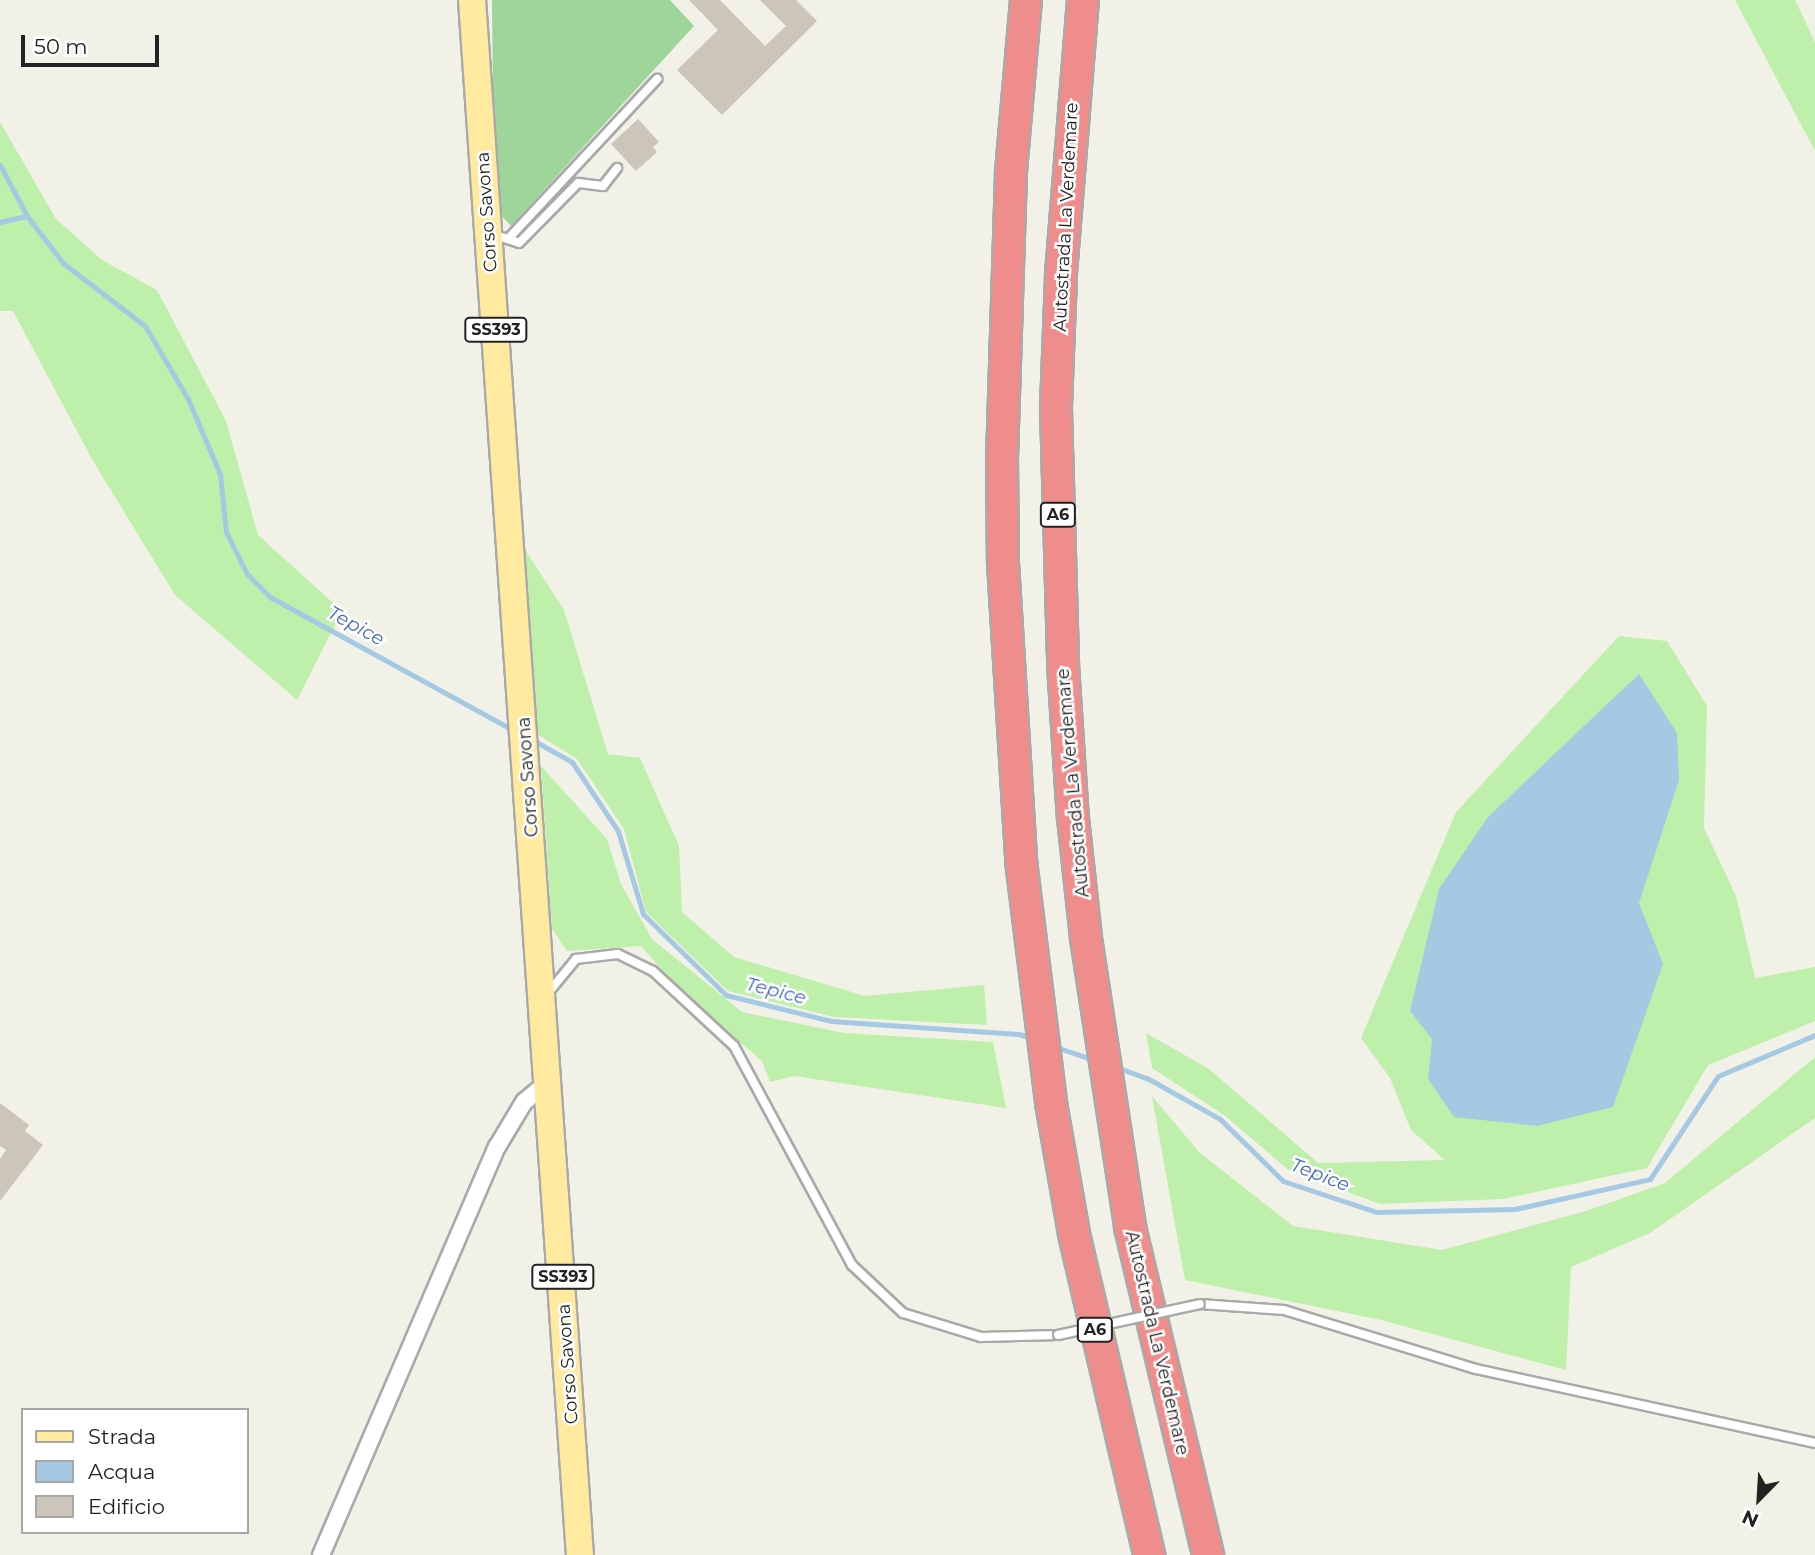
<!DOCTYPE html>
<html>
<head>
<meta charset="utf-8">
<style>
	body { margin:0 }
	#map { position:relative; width:1815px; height:1555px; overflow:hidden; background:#f2f1e8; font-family:Montserrat,sans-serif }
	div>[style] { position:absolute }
	.grass>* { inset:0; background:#beefab }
	.forest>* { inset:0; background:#9ed59a }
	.water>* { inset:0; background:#a5c8e3 }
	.stream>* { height:5px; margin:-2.5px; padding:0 2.5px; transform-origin:2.5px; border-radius:2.5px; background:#a5c8e3 }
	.building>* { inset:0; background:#cbc5ba }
	.roads { filter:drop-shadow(2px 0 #a9a9a9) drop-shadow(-2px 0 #a9a9a9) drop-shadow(0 2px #a9a9a9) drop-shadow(0 -2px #a9a9a9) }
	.lane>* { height:8px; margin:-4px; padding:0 4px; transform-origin:4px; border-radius:4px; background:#fff }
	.street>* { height:16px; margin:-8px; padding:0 8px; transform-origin:8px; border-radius:8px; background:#fff }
	.primary>* { height:26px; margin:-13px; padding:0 13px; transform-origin:13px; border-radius:13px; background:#ffeaa0 }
	.highway>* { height:30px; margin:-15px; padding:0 15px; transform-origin:15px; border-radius:15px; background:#ee8d8b }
	.bridges { filter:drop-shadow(2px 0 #a9a9a9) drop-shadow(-2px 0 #a9a9a9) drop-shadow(0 2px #a9a9a9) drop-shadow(0 -2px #a9a9a9) }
	.lane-bridge>* { height:8px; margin:-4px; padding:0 4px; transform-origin:4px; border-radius:4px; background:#fff }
	span { translate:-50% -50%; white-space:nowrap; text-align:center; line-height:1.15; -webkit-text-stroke:5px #fff; paint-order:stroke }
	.shield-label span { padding:2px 5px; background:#fff; border:2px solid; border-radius:5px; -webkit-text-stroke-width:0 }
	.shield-label { font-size:16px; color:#222; font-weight:700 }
	.street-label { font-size:18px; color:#222 }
	.water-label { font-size:19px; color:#4567ba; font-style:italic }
	.legend { position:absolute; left:21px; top:1408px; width:228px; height:126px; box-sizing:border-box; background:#fff; border:2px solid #a7a7a7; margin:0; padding:9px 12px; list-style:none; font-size:21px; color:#222 }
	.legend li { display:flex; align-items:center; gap:14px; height:35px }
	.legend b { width:35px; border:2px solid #a7a7a7 }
	.north { position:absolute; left:1724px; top:1464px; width:70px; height:70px; -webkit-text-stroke:5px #fff; paint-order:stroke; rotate:204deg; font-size:19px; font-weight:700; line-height:28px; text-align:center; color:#222 }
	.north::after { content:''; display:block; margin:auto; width:24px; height:32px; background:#222; clip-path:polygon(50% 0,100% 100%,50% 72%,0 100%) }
	.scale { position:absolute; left:21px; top:35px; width:138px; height:32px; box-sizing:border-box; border:4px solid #222; border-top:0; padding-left:9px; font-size:21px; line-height:24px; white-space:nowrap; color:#222; -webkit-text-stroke:5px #fff; paint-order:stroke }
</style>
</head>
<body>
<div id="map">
	<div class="grass">
		<i style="clip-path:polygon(1735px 0,1795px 0,1815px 42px,1815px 151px)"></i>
		<i style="clip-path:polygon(0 122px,56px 219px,102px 260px,157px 290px,226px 421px,258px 535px,342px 611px,297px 700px,175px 595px,93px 461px,13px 311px,0 311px)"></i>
		<i style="clip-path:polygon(524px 548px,564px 610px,608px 754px,640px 758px,679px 846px,682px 912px,734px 957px,865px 996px,984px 985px,987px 1025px,834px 1017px,728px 991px,646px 912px,624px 829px,577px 759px,537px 734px)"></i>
		<i style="clip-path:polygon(1619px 636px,1667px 641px,1707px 706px,1704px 828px,1736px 896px,1755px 978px,1815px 967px,1815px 1021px,1708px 1065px,1647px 1168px,1503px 1199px,1380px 1204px,1290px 1171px,1224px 1115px,1152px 1068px,1146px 1033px,1209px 1069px,1318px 1163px,1445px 1160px,1411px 1130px,1390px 1078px,1361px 1038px,1456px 812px)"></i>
		<i style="clip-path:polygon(541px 766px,607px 839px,621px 884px,652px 939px,742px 1012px,844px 1033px,993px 1042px,1006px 1108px,794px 1076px,770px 1082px,762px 1061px,684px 994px,641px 946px,567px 951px,552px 929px)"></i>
		<i style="clip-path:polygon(1815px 1057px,1815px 1118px,1650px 1233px,1571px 1267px,1566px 1370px,1381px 1320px,1185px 1280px,1152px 1096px,1199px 1152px,1293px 1226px,1442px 1250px,1586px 1211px,1665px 1183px)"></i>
	</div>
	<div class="forest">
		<i style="clip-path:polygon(492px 0,670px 0,694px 26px,511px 226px,494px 208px)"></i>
	</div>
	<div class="water">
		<i style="clip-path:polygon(1639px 674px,1677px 733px,1679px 780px,1639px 903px,1663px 964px,1613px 1107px,1537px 1126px,1454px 1117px,1428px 1079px,1432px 1039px,1410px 1011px,1439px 889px,1488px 817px)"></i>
	</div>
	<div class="stream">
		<i style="left:0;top:165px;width:58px;rotate:62.1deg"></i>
		<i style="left:27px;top:216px;width:59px;rotate:52.5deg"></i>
		<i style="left:63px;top:263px;width:103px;rotate:37.5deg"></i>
		<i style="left:145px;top:326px;width:85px;rotate:59.5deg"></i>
		<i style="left:188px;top:399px;width:82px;rotate:66.9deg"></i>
		<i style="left:220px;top:474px;width:58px;rotate:84.1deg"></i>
		<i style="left:226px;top:532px;width:47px;rotate:63.4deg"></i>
		<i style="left:247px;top:574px;width:33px;rotate:45deg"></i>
		<i style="left:270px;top:597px;width:277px;rotate:28.7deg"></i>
		<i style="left:0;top:222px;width:28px;rotate:-13deg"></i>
		<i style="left:531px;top:739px;width:47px;rotate:29.3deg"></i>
		<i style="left:572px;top:762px;width:83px;rotate:56.3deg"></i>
		<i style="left:618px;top:831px;width:87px;rotate:73.2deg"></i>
		<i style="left:643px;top:914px;width:116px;rotate:44.3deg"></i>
		<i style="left:726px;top:995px;width:108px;rotate:13.9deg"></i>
		<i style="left:831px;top:1021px;width:188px;rotate:4deg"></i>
		<i style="left:1019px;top:1034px;width:16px;rotate:18deg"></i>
		<i style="left:1053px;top:1046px;width:43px;rotate:18.9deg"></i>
		<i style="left:1116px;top:1067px;width:33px;rotate:20deg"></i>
		<i style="left:1147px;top:1078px;width:84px;rotate:29.3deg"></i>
		<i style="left:1220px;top:1119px;width:88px;rotate:44.5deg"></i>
		<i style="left:1283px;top:1181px;width:98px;rotate:18.4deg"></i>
		<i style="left:1376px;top:1212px;width:139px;rotate:-1.2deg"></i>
		<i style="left:1515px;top:1209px;width:138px;rotate:-12.5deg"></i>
		<i style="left:1650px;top:1179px;width:123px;rotate:-56.6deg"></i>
		<i style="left:1718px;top:1076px;width:105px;rotate:-22.9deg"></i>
	</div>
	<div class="building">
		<i style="clip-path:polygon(689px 0,720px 0,765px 46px,786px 26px,760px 0,796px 0,817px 21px,722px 115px,677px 70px,718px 30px)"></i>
		<i style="clip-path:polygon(638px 119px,659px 142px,653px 147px,657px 152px,636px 171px,611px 144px)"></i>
		<i style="clip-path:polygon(0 1103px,29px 1125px,25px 1131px,43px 1145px,0 1201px,0 1159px,6px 1150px,0 1146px)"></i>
	</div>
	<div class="roads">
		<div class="lane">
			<i style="left:492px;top:234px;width:28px;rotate:18deg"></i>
			<i style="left:519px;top:243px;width:84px;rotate:-45.5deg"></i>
			<i style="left:578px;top:183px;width:25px;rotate:7deg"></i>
			<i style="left:603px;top:186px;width:23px;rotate:-52deg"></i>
			<i style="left:508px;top:239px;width:219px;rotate:-47deg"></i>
			<i style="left:548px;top:993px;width:44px;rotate:-50.5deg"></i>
			<i style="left:576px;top:959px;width:42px;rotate:-6.8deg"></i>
			<i style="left:618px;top:954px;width:39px;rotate:26deg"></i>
			<i style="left:653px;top:971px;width:110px;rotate:42.8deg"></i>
			<i style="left:734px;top:1046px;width:249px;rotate:61.7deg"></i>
			<i style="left:852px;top:1265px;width:70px;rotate:43.3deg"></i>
			<i style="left:903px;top:1313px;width:82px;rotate:17.1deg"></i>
			<i style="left:981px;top:1337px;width:77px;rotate:-1.5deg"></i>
			<i style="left:1200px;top:1304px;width:84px;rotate:4.1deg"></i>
			<i style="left:1284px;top:1310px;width:201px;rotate:17.1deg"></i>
			<i style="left:1476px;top:1369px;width:347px;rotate:12.3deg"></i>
		</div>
		<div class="street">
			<i style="left:321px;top:1555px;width:444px;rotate:-66.7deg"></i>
			<i style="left:497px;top:1147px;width:52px;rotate:-59deg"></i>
			<i style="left:524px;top:1102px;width:33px;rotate:-40deg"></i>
		</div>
		<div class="primary">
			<i style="left:472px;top:0;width:1559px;rotate:86.03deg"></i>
		</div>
		<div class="highway">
			<i style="left:1026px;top:0;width:174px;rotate:95deg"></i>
			<i style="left:1011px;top:173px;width:283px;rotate:91.8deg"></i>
			<i style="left:1002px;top:456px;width:107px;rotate:89.5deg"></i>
			<i style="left:1003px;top:563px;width:299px;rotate:86.5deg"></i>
			<i style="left:1021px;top:861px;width:244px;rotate:82.9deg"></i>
			<i style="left:1051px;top:1103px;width:133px;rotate:80deg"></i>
			<i style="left:1074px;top:1234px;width:330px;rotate:76.8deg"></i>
			<i style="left:1083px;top:0;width:277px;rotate:94.6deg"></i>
			<i style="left:1061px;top:276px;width:133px;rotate:92.2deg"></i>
			<i style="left:1056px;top:409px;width:256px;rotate:88.4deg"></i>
			<i style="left:1063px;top:665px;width:153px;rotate:86.3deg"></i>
			<i style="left:1073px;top:818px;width:121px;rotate:83.8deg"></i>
			<i style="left:1086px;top:938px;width:292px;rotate:81.3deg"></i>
			<i style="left:1130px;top:1227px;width:337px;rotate:76.6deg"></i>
		</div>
	</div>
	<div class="bridges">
		<div class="lane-bridge">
			<i style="left:1058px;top:1335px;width:145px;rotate:-12.3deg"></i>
		</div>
	</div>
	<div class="shield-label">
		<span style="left:496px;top:330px">SS393</span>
		<span style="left:1058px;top:515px">A6</span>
		<span style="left:563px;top:1277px">SS393</span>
		<span style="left:1095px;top:1330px">A6</span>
	</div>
	<div class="street-label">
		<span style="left:487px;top:212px;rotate:-94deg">Corso Savona</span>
		<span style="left:1066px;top:217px;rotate:-87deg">Autostrada La Verdemare</span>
		<span style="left:528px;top:777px;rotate:-94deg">Corso Savona</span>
		<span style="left:1073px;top:783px;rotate:-95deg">Autostrada La Verdemare</span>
		<span style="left:1157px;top:1343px;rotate:77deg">Autostrada La Verdemare</span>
		<span style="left:568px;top:1364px;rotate:-94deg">Corso Savona</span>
	</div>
	<div class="water-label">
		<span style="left:356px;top:626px;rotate:29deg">Tepice</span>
		<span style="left:776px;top:991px;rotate:14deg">Tepice</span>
		<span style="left:1320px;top:1175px;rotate:21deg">Tepice</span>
	</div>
	<ul class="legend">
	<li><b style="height:9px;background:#ffeaa0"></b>Strada</li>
	<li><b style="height:19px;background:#a5c8e3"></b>Acqua</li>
	<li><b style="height:19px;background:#cbc5ba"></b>Edificio</li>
	</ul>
	<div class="north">N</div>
	<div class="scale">50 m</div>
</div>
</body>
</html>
